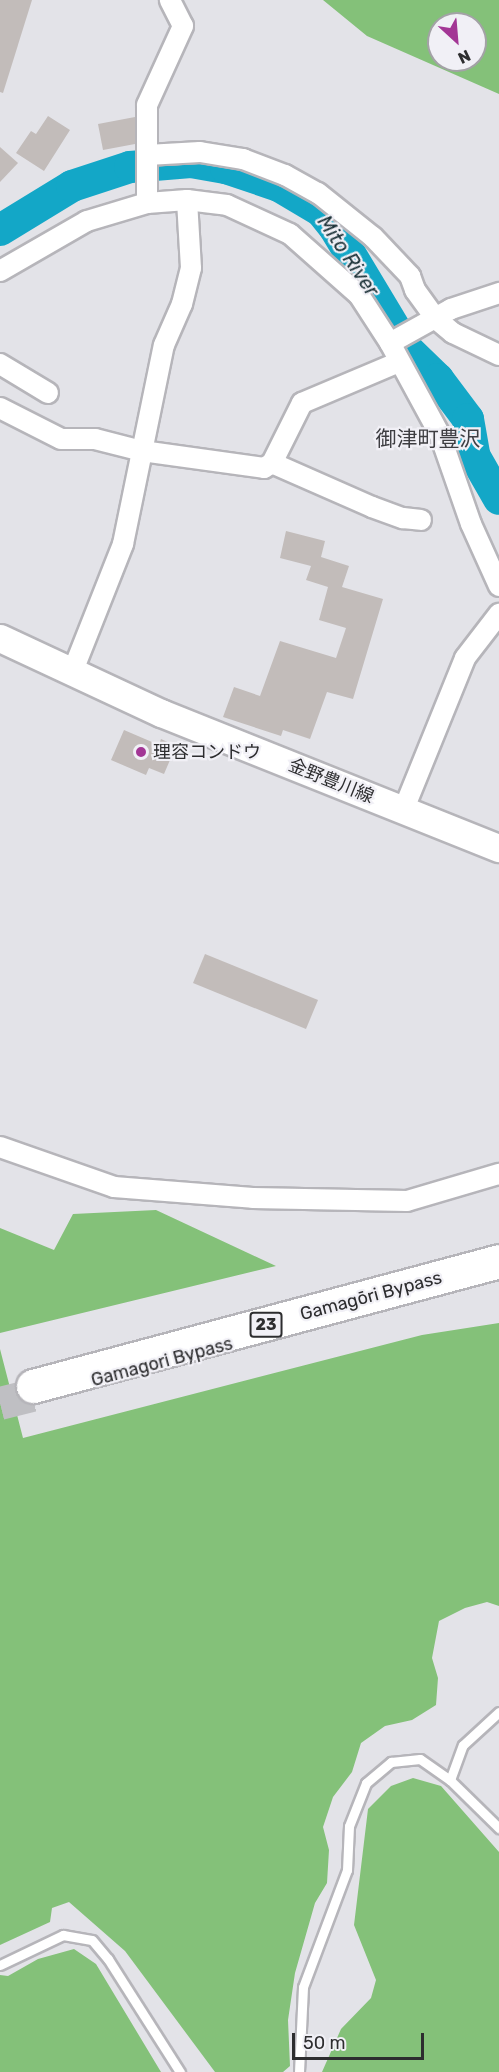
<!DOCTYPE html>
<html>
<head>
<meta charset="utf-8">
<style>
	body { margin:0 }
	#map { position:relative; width:499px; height:2072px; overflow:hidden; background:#e3e3e8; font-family:Rubik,"Noto Sans JP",sans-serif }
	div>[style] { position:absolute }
	.forest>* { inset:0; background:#84c179 }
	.river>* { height:32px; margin:-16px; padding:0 16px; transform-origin:16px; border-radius:16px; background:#13a7c7 }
	.building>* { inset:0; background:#c2bcba }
	.highway-tunnel>* { height:33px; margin-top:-16.5px; transform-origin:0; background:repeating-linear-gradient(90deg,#bfbfc3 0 33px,transparent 0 49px) }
	.roads { filter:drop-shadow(2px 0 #b6b5ba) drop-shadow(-2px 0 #b6b5ba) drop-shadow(0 2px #b6b5ba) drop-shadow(0 -2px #b6b5ba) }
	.lane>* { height:9px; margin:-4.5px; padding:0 4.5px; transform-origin:4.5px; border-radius:4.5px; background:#fff }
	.street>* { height:20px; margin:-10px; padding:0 10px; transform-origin:10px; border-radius:10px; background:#fff }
	.secondary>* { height:27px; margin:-13.5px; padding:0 13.5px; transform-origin:13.5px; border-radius:13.5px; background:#fff }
	.highway>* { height:33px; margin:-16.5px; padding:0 16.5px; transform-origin:16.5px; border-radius:16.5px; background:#fff }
	.dots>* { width:16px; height:16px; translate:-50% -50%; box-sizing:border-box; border:3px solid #f1f0f6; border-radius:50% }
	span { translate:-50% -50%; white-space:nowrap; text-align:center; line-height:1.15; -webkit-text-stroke:4.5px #f1f0f6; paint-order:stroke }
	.shield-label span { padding:2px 4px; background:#f1f0f6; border:2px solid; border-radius:4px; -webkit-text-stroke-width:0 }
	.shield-label { font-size:16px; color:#2d2d2f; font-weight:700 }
	.poi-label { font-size:18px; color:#2d2d2f }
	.left { translate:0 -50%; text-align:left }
	.street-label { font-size:18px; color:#2d2d2f }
	.water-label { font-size:20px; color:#1c3238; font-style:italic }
	.quarter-label { font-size:21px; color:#3e3e42 }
	.north { position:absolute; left:427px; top:12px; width:60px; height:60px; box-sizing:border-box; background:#f1f0f6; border:2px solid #a3a2a6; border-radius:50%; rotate:154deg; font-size:16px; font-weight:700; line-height:24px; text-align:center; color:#2d2d2f }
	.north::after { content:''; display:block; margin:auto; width:21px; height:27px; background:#a33695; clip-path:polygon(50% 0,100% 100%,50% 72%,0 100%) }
	.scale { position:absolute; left:292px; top:2033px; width:132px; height:27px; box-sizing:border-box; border:3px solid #2d2d2f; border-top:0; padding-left:8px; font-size:18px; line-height:21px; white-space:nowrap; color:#2d2d2f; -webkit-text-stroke:4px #f1f0f6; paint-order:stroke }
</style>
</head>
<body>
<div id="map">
	<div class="forest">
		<i style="clip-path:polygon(evenodd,323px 0,499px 0,499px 94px,367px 36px,323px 0,439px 24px,475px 24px,475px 60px,439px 60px,439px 24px)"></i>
		<i style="clip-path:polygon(156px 1210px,276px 1266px,0 1333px,0 1228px,54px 1250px,73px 1214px)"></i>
		<i style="clip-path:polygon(499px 1323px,499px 1606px,487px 1602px,465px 1608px,439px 1621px,432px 1658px,438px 1678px,436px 1705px,412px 1720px,385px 1726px,361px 1743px,352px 1772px,333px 1797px,323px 1827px,329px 1850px,327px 1883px,315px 1903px,295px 1973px,288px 2020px,290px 2066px,283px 2072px,215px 2072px,125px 1951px,69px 1902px,52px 1908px,50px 1922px,0 1945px,0 1349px,23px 1438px,422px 1335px)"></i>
		<i style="clip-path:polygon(413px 1778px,441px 1786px,499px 1852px,499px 2072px,322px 2072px,341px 2029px,371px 1998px,376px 1980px,354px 1925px,368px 1809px,391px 1786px)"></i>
		<i style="clip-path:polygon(74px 1949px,96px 1964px,161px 2072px,0 2072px,0 1975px,8px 1976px,38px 1959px)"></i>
	</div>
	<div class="river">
		<i style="left:0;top:230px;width:84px;rotate:-31.4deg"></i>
		<i style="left:72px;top:186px;width:61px;rotate:-18.1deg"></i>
		<i style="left:130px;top:167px;width:61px;rotate:-4.7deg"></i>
		<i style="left:191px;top:162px;width:36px;rotate:10deg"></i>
		<i style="left:226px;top:168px;width:56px;rotate:18.8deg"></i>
		<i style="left:279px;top:186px;width:49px;rotate:30.8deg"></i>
		<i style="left:321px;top:211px;width:21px;rotate:51deg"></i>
		<i style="left:334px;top:227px;width:144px;rotate:59deg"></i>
		<i style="left:408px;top:350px;width:42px;rotate:44deg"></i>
		<i style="left:438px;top:379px;width:50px;rotate:53.1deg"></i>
		<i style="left:468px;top:419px;width:39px;rotate:80deg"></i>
		<i style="left:475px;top:457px;width:48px;rotate:60.3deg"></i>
	</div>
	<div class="building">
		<i style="clip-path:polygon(0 0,32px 0,3px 93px,0 92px)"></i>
		<i style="clip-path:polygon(48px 116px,70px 130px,44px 171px,16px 153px,31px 131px,36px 134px)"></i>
		<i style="clip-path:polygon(135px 117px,135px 144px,103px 150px,98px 124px)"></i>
		<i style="clip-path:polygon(0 147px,18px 163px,0 182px)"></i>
		<i style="clip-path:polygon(286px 531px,325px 541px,321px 557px,349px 566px,342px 587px,383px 599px,353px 699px,327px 692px,310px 739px,283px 730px,281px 736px,223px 717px,234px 687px,260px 696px,280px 641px,336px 658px,346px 628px,319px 620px,328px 587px,306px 580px,311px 566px,280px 558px)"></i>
		<i style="clip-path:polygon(124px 730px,159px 745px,161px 739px,176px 746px,164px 774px,149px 768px,146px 775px,111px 760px)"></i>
		<i style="clip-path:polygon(205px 954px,318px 1000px,306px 1029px,193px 983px)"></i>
	</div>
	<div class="highway-tunnel">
		<i style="left:0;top:1403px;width:34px;rotate:-14deg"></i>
	</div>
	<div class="roads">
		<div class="lane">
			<i style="left:450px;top:1780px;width:37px;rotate:-70deg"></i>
			<i style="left:463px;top:1745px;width:49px;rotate:-42.5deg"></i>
			<i style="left:0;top:1965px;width:70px;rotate:-25.5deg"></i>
			<i style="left:63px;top:1935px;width:29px;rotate:10deg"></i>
			<i style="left:92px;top:1940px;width:25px;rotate:50deg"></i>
			<i style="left:108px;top:1959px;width:134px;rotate:57.5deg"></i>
			<i style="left:299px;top:2072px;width:85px;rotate:-87.3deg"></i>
			<i style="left:303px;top:1987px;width:125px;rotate:-69.4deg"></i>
			<i style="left:347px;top:1870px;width:44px;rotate:-87.4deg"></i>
			<i style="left:349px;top:1826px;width:46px;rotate:-68.4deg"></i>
			<i style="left:366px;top:1783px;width:33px;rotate:-40deg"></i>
			<i style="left:391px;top:1762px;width:29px;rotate:-6deg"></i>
			<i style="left:420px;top:1759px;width:37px;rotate:35deg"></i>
			<i style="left:450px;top:1780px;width:69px;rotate:44.4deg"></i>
		</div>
		<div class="street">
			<i style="left:147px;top:155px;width:53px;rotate:-3.2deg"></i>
			<i style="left:200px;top:152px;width:44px;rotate:9.2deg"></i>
			<i style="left:243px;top:159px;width:45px;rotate:20.9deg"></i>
			<i style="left:285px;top:175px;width:38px;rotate:29deg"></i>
			<i style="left:318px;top:193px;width:70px;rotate:38.7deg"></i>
			<i style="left:373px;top:237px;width:54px;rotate:46.5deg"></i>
			<i style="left:410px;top:276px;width:15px;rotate:70deg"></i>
			<i style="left:415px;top:290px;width:34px;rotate:54deg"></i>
			<i style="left:435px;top:318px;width:23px;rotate:40deg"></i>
			<i style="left:453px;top:333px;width:51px;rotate:25.6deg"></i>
			<i style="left:147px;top:203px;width:98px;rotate:-90deg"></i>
			<i style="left:147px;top:105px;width:87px;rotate:-65.5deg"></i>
			<i style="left:183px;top:26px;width:29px;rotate:-117deg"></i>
			<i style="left:0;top:271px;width:100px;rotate:-29.9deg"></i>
			<i style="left:87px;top:221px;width:63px;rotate:-16.7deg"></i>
			<i style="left:147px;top:203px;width:40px;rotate:-4.3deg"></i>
			<i style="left:187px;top:200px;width:40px;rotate:7.1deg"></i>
			<i style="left:227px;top:205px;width:69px;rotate:24.7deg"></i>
			<i style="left:290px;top:234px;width:92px;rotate:41.5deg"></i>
			<i style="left:359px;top:295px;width:57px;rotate:57.1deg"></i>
			<i style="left:390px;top:343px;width:105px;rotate:61.5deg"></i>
			<i style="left:440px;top:435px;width:94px;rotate:70.8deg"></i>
			<i style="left:471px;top:524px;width:68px;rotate:65.7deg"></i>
			<i style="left:390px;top:343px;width:70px;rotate:-29.1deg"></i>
			<i style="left:451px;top:309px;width:51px;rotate:-18.4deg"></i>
			<i style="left:0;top:364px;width:56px;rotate:31.1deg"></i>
			<i style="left:0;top:408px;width:68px;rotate:26.9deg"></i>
			<i style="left:61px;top:439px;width:34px"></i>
			<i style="left:95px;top:439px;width:49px;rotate:14.3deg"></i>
			<i style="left:142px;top:451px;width:123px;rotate:7.9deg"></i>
			<i style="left:264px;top:468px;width:9px;rotate:-32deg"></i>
			<i style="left:272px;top:463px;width:109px;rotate:23.7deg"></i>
			<i style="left:372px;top:507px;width:33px;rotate:20deg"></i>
			<i style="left:403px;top:518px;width:18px;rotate:6deg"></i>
			<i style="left:272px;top:463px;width:67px;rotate:-63.4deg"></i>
			<i style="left:302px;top:403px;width:105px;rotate:-22.9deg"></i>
			<i style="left:72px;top:673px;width:139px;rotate:-68.4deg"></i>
			<i style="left:123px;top:544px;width:203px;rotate:-78.4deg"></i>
			<i style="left:164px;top:345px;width:45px;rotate:-66.3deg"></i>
			<i style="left:182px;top:304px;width:37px;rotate:-76deg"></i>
			<i style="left:191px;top:268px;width:68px;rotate:-93.4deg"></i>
			<i style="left:403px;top:811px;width:165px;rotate:-67.9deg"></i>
			<i style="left:465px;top:658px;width:56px;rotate:-52.3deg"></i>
			<i style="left:0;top:1147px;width:121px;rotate:19.3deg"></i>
			<i style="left:114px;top:1187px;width:139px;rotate:4.5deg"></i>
			<i style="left:253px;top:1198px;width:154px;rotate:1.1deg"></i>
			<i style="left:407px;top:1201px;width:96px;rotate:-16.4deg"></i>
		</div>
		<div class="secondary">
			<i style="left:0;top:638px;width:178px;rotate:25deg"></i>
			<i style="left:161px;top:713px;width:364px;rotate:21.8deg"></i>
		</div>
		<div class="highway">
			<i style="left:33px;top:1386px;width:482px;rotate:-15deg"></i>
		</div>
	</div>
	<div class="dots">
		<i style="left:141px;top:752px;background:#a33695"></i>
	</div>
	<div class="shield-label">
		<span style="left:266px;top:1325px">23</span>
	</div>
	<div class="poi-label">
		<span class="left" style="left:153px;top:752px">理容コンドウ</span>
	</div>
	<div class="street-label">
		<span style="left:331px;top:781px;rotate:22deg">金野豊川線</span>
		<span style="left:371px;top:1296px;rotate:-15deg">Gamagōri Bypass</span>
		<span style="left:162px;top:1362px;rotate:-15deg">Gamagori Bypass</span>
	</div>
	<div class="water-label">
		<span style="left:348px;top:256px;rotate:56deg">Mito River</span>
	</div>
	<div class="quarter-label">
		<span style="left:428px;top:439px">御津町豊沢</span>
	</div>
	<div class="north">N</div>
	<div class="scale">50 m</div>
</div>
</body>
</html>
